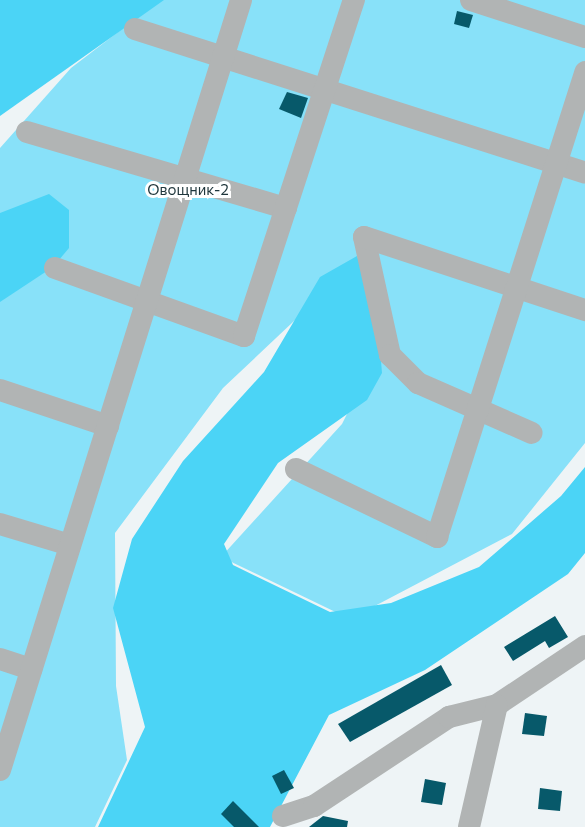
<!DOCTYPE html>
<html>
<head>
<meta charset="utf-8">
<style>
	body { margin:0 }
	#map { position:relative; width:585px; height:827px; overflow:hidden; background:#eef4f6; font-family:Commissioner,sans-serif }
	div>[style] { position:absolute }
	.green>* { inset:0; background:#88e1f9 }
	.forest>* { inset:0; background:#4bd4f6 }
	.building>* { inset:0; background:#07596a }
	.minor>* { height:22px; margin:-11px; padding:0 11px; transform-origin:11px; border-radius:11px; background:#b1b4b4 }
	span { translate:-50% -50%; white-space:nowrap; text-align:center; line-height:1.15; -webkit-text-stroke:6px #fff; paint-order:stroke }
	.park-label { font-size:15px; color:#1f363c }
</style>
</head>
<body>
<div id="map">
	<div class="green">
		<i style="clip-path:polygon(160px 0,585px 0,585px 443px,512px 534px,350px 619px,221px 557px,342px 424px,378px 352px,346px 272px,223px 388px,115px 533px,116px 686px,127px 760px,95px 827px,0 827px,0 148px,71px 68px)"></i>
	</div>
	<div class="forest">
		<i style="clip-path:polygon(0 0,164px 0,0 116px)"></i>
		<i style="clip-path:polygon(49px 194px,69px 210px,69px 248px,53px 267px,0 302px,0 213px)"></i>
		<i style="clip-path:polygon(357px 256px,377px 314px,382px 373px,367px 400px,278px 463px,224px 544px,233px 565px,330px 612px,391px 603px,479px 567px,561px 496px,585px 467px,585px 553px,568px 574px,425px 670px,329px 715px,270px 827px,98px 827px,145px 727px,113px 608px,132px 539px,183px 461px,264px 372px,320px 277px)"></i>
	</div>
	<div class="building">
		<i style="clip-path:polygon(457px 11px,473px 15px,469px 28px,454px 24px)"></i>
		<i style="clip-path:polygon(287px 92px,308px 98px,301px 118px,279px 109px)"></i>
		<i style="clip-path:polygon(555px 616px,568px 637px,549px 648px,545px 641px,513px 661px,504px 647px)"></i>
		<i style="clip-path:polygon(441px 665px,452px 685px,350px 742px,338px 724px)"></i>
		<i style="clip-path:polygon(525px 713px,547px 716px,544px 736px,522px 734px)"></i>
		<i style="clip-path:polygon(284px 770px,294px 788px,281px 794px,272px 776px)"></i>
		<i style="clip-path:polygon(425px 779px,446px 783px,442px 805px,421px 802px)"></i>
		<i style="clip-path:polygon(540px 788px,562px 791px,560px 811px,538px 809px)"></i>
		<i style="clip-path:polygon(233px 801px,259px 827px,234px 827px,221px 814px)"></i>
		<i style="clip-path:polygon(323px 816px,348px 821px,347px 827px,309px 827px)"></i>
	</div>
	<div class="minor">
		<i style="left:471px;top:0;width:120px;rotate:18deg"></i>
		<i style="left:135px;top:29px;width:472px;rotate:17.7deg"></i>
		<i style="left:27px;top:132px;width:270px;rotate:16.4deg"></i>
		<i style="left:364px;top:237px;width:121px;rotate:77.6deg"></i>
		<i style="left:390px;top:355px;width:40px;rotate:45deg"></i>
		<i style="left:418px;top:383px;width:124px;rotate:23.7deg"></i>
		<i style="left:364px;top:237px;width:233px;rotate:18.3deg"></i>
		<i style="left:55px;top:268px;width:201px;rotate:19.8deg"></i>
		<i style="left:244px;top:336px;width:354px;rotate:-71.9deg"></i>
		<i style="left:0;top:390px;width:114px;rotate:18.4deg"></i>
		<i style="left:296px;top:469px;width:157px;rotate:25.7deg"></i>
		<i style="left:437px;top:537px;width:488px;rotate:-72.3deg"></i>
		<i style="left:0;top:524px;width:73px;rotate:16.7deg"></i>
		<i style="left:0;top:659px;width:33px;rotate:18deg"></i>
		<i style="left:0;top:770px;width:807px;rotate:-72.62deg"></i>
		<i style="left:283px;top:816px;width:33px;rotate:-18deg"></i>
		<i style="left:314px;top:806px;width:162px;rotate:-33.4deg"></i>
		<i style="left:449px;top:717px;width:49px;rotate:-14deg"></i>
		<i style="left:497px;top:705px;width:106px;rotate:-33.8deg"></i>
		<i style="left:469px;top:827px;width:125px;rotate:-77.1deg"></i>
	</div>
	<div class="park-label">
		<span style="left:188px;top:190px">Овощник-2</span>
	</div>
</div>
</body>
</html>
